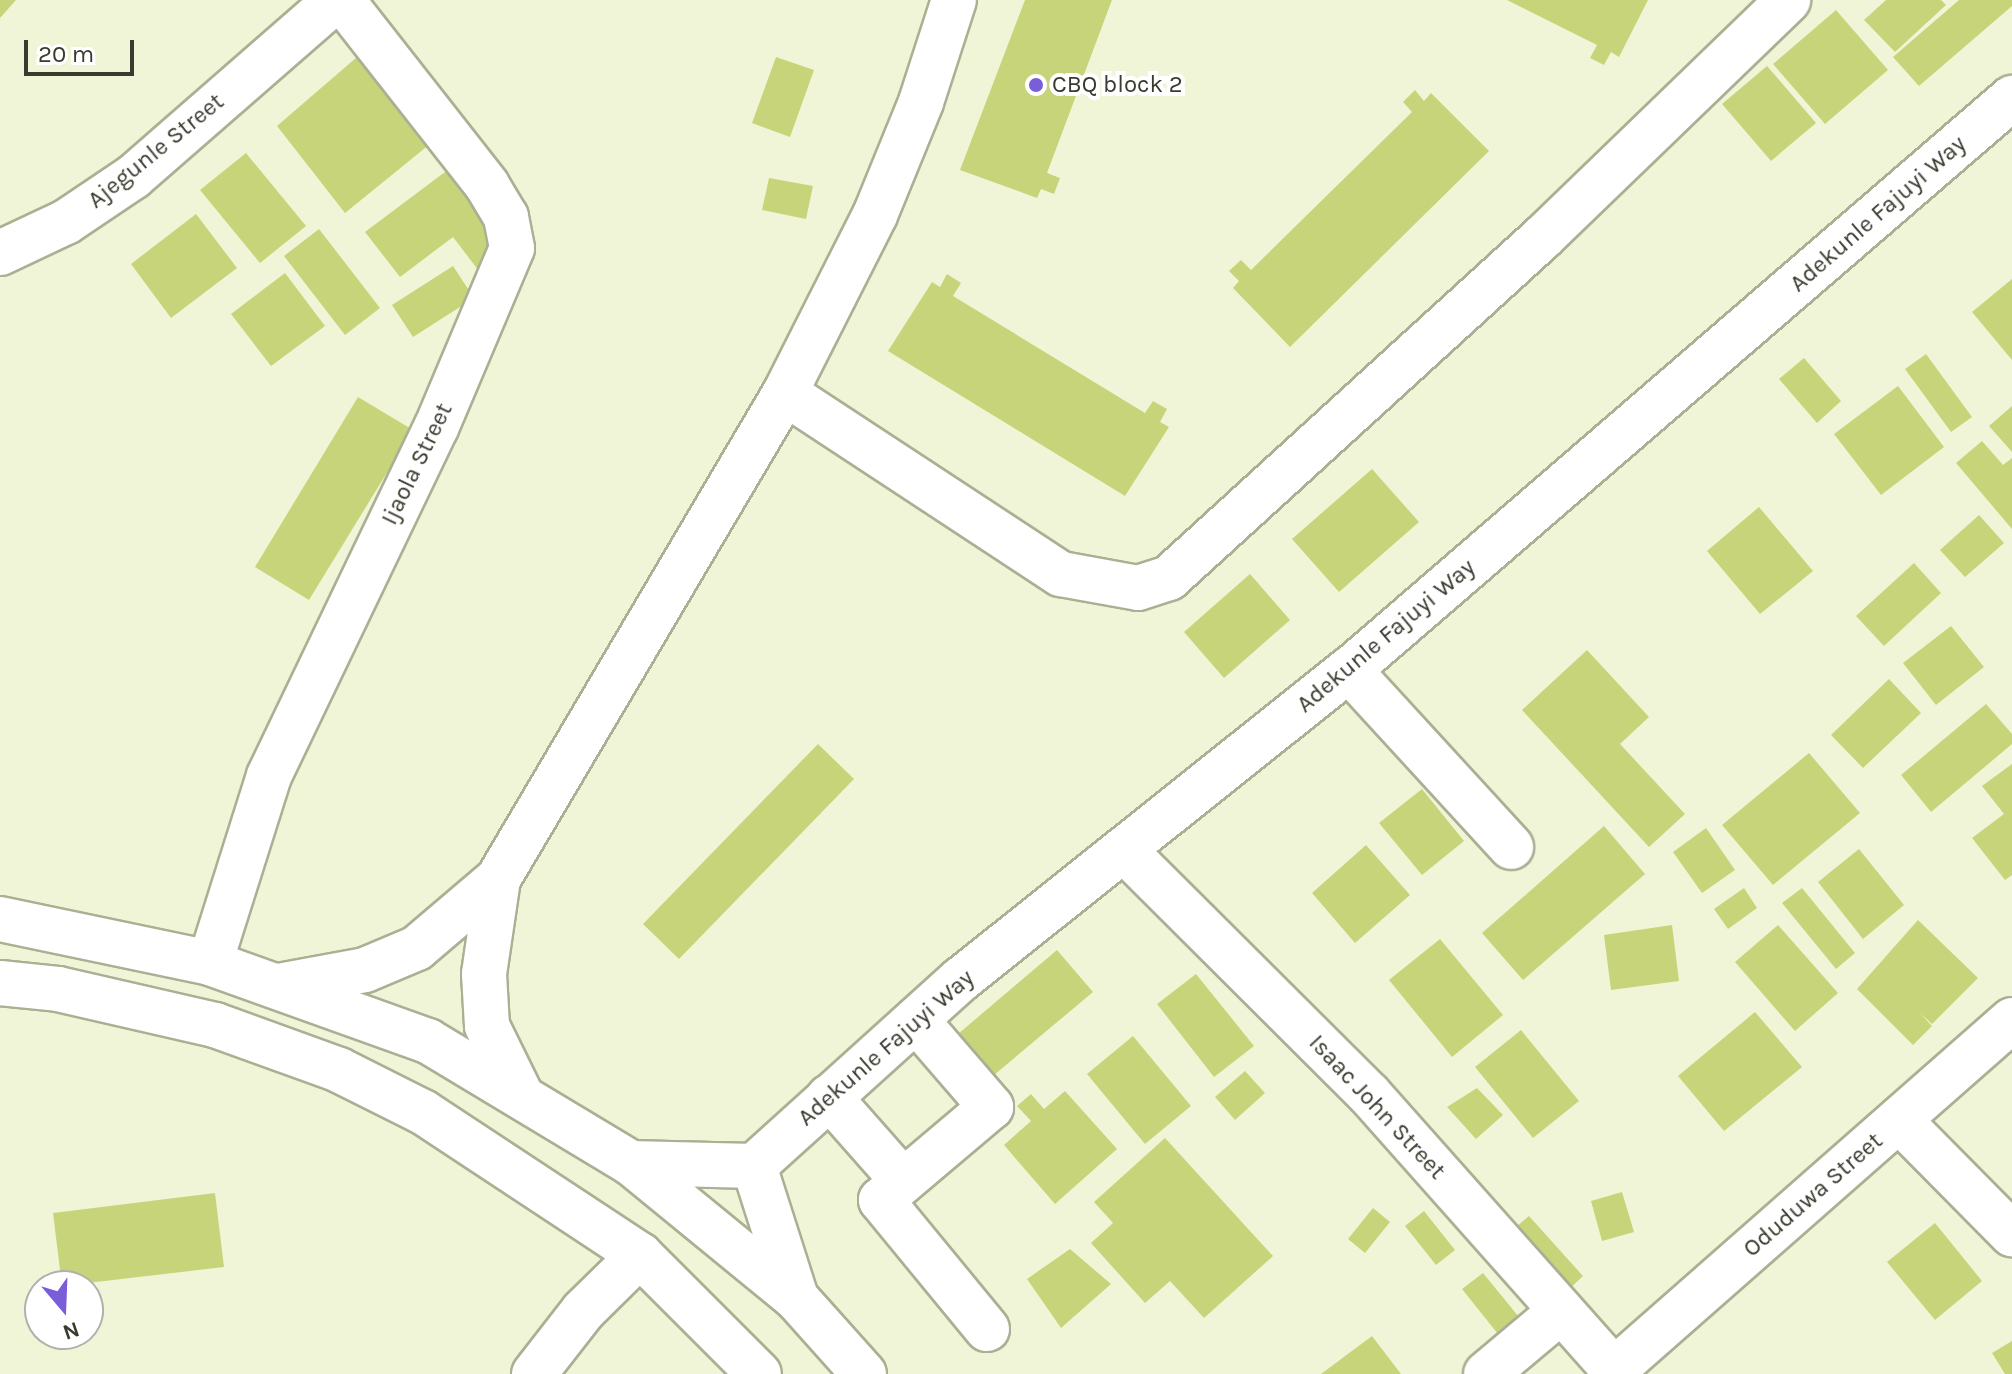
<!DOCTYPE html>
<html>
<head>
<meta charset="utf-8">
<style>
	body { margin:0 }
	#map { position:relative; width:2012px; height:1374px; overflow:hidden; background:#f0f5d7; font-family:Karla,sans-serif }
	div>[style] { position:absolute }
	.building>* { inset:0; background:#c8d47a }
	.roads { filter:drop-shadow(2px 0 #abaf93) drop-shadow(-2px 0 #abaf93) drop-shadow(0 2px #abaf93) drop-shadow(0 -2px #abaf93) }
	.minor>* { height:44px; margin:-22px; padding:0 22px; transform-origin:22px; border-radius:22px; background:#fff }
	.major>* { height:44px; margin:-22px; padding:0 22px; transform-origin:22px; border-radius:22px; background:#fff }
	.dots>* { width:22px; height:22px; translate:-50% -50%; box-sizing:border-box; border:4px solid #fff; border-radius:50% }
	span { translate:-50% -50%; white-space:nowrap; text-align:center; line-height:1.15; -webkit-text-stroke:8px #fff; paint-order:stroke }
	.poi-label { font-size:24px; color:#393b2f }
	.left { translate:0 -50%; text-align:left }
	.street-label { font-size:24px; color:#393b2f }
	.north { position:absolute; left:24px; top:1270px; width:80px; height:80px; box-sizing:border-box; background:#fff; border:2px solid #b0b1ac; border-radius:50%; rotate:161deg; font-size:22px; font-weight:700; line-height:32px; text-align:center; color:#393b2f }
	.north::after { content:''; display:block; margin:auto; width:28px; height:36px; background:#795ed8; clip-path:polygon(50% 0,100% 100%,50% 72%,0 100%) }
	.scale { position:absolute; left:24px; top:40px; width:110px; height:36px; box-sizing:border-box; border:4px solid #393b2f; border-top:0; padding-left:10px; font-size:24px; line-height:28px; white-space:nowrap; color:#393b2f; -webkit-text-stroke:6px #fff; paint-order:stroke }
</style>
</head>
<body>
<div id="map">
	<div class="building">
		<i style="clip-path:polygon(0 0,16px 0,0 18px)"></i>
		<i style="clip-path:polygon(1025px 0,1112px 0,1047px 173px,1060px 178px,1054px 194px,1041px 189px,1037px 198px,960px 170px)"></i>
		<i style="clip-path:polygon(1507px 0,1648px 0,1619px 57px,1611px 52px,1604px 65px,1590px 58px,1597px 45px)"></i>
		<i style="clip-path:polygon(1886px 0,1941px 0,1946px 5px,1895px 52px,1864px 20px)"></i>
		<i style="clip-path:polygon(1959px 0,2012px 0,2012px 6px,1919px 86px,1893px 57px)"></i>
		<i style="clip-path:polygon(1836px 10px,1888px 70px,1825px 124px,1773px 64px)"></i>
		<i style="clip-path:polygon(357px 57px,430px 144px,345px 213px,277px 126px)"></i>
		<i style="clip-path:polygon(776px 57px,814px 70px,790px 137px,752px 123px)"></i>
		<i style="clip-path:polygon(1767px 66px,1816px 123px,1771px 161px,1722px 104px)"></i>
		<i style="clip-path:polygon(1415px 90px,1424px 101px,1431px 93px,1489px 151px,1290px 347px,1233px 288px,1239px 281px,1229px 271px,1241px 260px,1251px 270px,1412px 112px,1403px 102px)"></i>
		<i style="clip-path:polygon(246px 153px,306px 226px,260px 263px,200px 190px)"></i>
		<i style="clip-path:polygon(449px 169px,509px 248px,479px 271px,453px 237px,400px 277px,365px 232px)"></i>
		<i style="clip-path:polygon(769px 178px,813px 186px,806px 219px,762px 210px)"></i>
		<i style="clip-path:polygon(196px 214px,237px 268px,171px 318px,131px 264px)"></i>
		<i style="clip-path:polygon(319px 229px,380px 308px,345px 335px,284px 256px)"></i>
		<i style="clip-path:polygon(453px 266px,474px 298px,413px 337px,392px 305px)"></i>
		<i style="clip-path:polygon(285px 273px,325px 326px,271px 366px,231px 314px)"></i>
		<i style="clip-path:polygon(947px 274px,961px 283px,953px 296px,1145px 413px,1153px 401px,1167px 409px,1160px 422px,1169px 427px,1125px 496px,888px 351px,932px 282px,940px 287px)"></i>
		<i style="clip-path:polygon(2012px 279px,2012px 360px,1972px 312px)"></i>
		<i style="clip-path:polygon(1926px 354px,1972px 417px,1951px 432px,1905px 369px)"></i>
		<i style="clip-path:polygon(1804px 358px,1841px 401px,1817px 423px,1779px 379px)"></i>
		<i style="clip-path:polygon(1898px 386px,1944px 447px,1881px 495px,1834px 434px)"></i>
		<i style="clip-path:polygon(358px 397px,413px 430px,309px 600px,255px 567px)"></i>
		<i style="clip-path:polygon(2012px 406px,2012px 452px,1989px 426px)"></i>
		<i style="clip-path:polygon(1982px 441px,2003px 465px,2012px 458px,2012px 529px,1956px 463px)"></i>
		<i style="clip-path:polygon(1372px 469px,1419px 522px,1339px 592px,1292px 539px)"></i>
		<i style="clip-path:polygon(1759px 507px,1813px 571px,1760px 614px,1707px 551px)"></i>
		<i style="clip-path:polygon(1979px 515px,2004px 543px,1965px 577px,1940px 550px)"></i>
		<i style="clip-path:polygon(1914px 563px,1941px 593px,1884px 646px,1856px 616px)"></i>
		<i style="clip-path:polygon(1250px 574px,1290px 620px,1224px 678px,1184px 632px)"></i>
		<i style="clip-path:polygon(1951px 626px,1984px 667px,1936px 705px,1903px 663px)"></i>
		<i style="clip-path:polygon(1587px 650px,1649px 717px,1620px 744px,1685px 814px,1649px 847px,1522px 710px)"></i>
		<i style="clip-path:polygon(1889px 679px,1921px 713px,1863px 768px,1831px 735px)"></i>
		<i style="clip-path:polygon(1986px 704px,2012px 734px,2012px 744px,1931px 812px,1901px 775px)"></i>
		<i style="clip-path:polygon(818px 744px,854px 779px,679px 959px,643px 924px)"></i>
		<i style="clip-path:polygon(1809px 753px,1860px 813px,1773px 885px,1722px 825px)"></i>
		<i style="clip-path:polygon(2012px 764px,2012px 875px,2005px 880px,1972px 838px,2004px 814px,1982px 786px)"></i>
		<i style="clip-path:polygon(1422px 789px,1464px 841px,1422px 875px,1379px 823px)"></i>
		<i style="clip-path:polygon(1604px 826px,1645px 874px,1523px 980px,1482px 933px)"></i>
		<i style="clip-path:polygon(1706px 828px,1735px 870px,1702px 893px,1673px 852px)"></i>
		<i style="clip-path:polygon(1366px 845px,1410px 895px,1355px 943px,1312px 893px)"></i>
		<i style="clip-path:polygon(1859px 849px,1904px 905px,1863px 939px,1818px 882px)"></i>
		<i style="clip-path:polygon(1744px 888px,1757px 908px,1728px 929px,1714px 909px)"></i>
		<i style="clip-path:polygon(1802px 888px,1855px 953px,1836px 969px,1782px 903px)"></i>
		<i style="clip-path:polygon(1918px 920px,1978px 978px,1932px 1024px,1920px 1013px,1932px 1026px,1913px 1045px,1857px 989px)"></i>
		<i style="clip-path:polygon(1672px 925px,1679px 981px,1611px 990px,1604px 935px)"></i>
		<i style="clip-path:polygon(1778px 925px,1838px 993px,1795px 1031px,1735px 962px)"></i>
		<i style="clip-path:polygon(1440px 939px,1503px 1015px,1452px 1057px,1389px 980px)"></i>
		<i style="clip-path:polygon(1057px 950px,1093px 992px,994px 1075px,958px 1034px)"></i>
		<i style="clip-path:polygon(1196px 974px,1254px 1046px,1214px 1077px,1157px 1004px)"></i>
		<i style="clip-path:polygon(1755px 1012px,1802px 1067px,1724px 1131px,1678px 1076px)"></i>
		<i style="clip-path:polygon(1521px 1030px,1579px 1101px,1533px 1138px,1475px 1067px)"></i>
		<i style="clip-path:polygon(1133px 1036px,1191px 1106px,1145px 1144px,1087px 1074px)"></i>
		<i style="clip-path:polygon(1245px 1071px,1265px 1093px,1235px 1120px,1215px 1097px)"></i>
		<i style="clip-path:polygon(1477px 1088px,1503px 1115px,1476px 1139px,1447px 1107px)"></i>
		<i style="clip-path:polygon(1065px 1091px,1117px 1149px,1055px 1204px,1004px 1145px,1031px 1121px,1017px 1106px,1031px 1094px,1044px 1109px)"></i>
		<i style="clip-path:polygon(1165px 1138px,1273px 1256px,1204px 1318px,1170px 1281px,1145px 1303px,1091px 1243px,1113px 1223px,1094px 1202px)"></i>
		<i style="clip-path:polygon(1622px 1192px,1634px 1232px,1602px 1241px,1591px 1201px)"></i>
		<i style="clip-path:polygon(215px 1193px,224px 1267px,62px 1286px,53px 1213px)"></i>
		<i style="clip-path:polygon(1373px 1208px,1390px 1222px,1365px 1253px,1348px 1239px)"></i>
		<i style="clip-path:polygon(1424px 1211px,1455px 1250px,1436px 1265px,1405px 1226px)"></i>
		<i style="clip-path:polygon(1529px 1216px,1583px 1276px,1564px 1294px,1509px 1233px)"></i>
		<i style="clip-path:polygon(1935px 1223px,1982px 1281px,1935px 1320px,1887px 1262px)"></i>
		<i style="clip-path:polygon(1070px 1249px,1111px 1284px,1061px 1328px,1027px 1279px)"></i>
		<i style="clip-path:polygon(1483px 1273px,1523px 1322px,1502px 1339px,1462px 1289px)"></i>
		<i style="clip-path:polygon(1372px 1336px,1401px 1374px,1321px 1374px)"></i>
		<i style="clip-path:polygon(2012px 1341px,2012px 1374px,2005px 1374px,1992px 1353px)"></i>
	</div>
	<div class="roads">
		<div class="minor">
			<i style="left:0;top:253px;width:73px;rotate:-25.2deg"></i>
			<i style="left:66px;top:222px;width:81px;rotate:-33.9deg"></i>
			<i style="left:133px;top:177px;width:269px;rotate:-41.1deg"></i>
			<i style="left:785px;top:393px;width:330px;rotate:33.3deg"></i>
			<i style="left:1061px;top:574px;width:78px;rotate:10.3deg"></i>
			<i style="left:1138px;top:588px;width:33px;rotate:-18deg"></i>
			<i style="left:1169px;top:578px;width:506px;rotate:-42.36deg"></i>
			<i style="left:1543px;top:237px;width:341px;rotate:-44deg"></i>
			<i style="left:1349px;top:670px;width:240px;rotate:47.5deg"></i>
			<i style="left:1125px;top:851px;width:344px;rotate:44.9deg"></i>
			<i style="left:1369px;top:1094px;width:375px;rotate:48.4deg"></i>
			<i style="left:498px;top:879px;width:96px;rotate:98.4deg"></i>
			<i style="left:484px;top:974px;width:52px;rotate:86.7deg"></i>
			<i style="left:487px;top:1026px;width:72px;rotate:63.8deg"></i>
			<i style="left:210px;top:963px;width:196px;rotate:-72.5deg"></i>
			<i style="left:269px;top:776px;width:386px;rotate:-64.4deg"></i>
			<i style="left:436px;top:428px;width:195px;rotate:-67.1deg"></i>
			<i style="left:512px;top:248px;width:32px;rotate:-101deg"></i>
			<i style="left:506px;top:217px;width:37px;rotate:-121deg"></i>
			<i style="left:487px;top:185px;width:235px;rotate:-128.1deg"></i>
			<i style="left:279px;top:986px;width:87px;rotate:-10.5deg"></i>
			<i style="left:365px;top:970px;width:56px;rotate:-22.9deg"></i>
			<i style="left:417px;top:948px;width:106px;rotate:-40.4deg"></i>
			<i style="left:498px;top:879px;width:564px;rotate:-59.44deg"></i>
			<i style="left:785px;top:393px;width:199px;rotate:-63.2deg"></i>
			<i style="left:875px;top:215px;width:122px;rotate:-67.8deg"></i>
			<i style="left:921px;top:102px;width:107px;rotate:-72.1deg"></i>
			<i style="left:916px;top:1020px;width:115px;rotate:49.2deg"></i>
			<i style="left:991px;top:1107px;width:144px;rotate:139.8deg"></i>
			<i style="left:881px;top:1200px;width:167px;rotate:50.6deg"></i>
			<i style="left:829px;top:1097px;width:112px;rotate:48.6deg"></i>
			<i style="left:1899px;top:1120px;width:161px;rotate:45.3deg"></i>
			<i style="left:631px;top:1163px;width:123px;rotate:1.4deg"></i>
			<i style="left:754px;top:1166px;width:278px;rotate:-42.1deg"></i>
			<i style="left:960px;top:980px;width:497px;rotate:-38.6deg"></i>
			<i style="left:1349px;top:670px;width:876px;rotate:-40.79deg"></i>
			<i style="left:754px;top:1166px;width:139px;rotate:72.3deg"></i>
			<i style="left:1614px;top:1370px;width:530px;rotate:-41.33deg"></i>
			<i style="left:534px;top:1374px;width:80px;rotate:-52.1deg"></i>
			<i style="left:583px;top:1311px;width:80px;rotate:-44.5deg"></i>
			<i style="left:1486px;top:1374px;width:98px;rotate:-40deg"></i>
		</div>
		<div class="major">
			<i style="left:0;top:919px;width:215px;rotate:11.8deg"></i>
			<i style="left:210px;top:963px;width:232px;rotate:19.7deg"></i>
			<i style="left:428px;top:1041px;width:237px;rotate:31deg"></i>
			<i style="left:631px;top:1163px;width:213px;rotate:39.3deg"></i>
			<i style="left:796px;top:1298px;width:102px;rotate:48.2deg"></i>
			<i style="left:0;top:983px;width:58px;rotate:5.9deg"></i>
			<i style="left:58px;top:989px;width:161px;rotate:12.9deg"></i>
			<i style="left:215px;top:1025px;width:132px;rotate:19.9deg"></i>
			<i style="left:339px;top:1070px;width:94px;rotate:26.6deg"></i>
			<i style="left:423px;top:1112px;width:260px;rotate:33.4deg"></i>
			<i style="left:640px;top:1255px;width:168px;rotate:45deg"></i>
		</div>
	</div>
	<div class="dots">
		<i style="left:1036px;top:85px;background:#795ed8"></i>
	</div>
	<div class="poi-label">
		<span class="left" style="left:1052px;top:85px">CBQ block 2</span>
	</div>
	<div class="street-label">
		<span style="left:156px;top:151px;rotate:-39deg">Ajegunle Street</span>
		<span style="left:1878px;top:214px;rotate:-41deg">Adekunle Fajuyi Way</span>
		<span style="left:417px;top:464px;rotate:-64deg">Ijaola Street</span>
		<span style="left:1386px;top:636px;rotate:-40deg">Adekunle Fajuyi Way</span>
		<span style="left:886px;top:1048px;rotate:-41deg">Adekunle Fajuyi Way</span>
		<span style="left:1377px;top:1107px;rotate:47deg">Isaac John Street</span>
		<span style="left:1813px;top:1195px;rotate:-41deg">Oduduwa Street</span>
	</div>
	<div class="north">N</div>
	<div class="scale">20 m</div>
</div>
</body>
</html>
